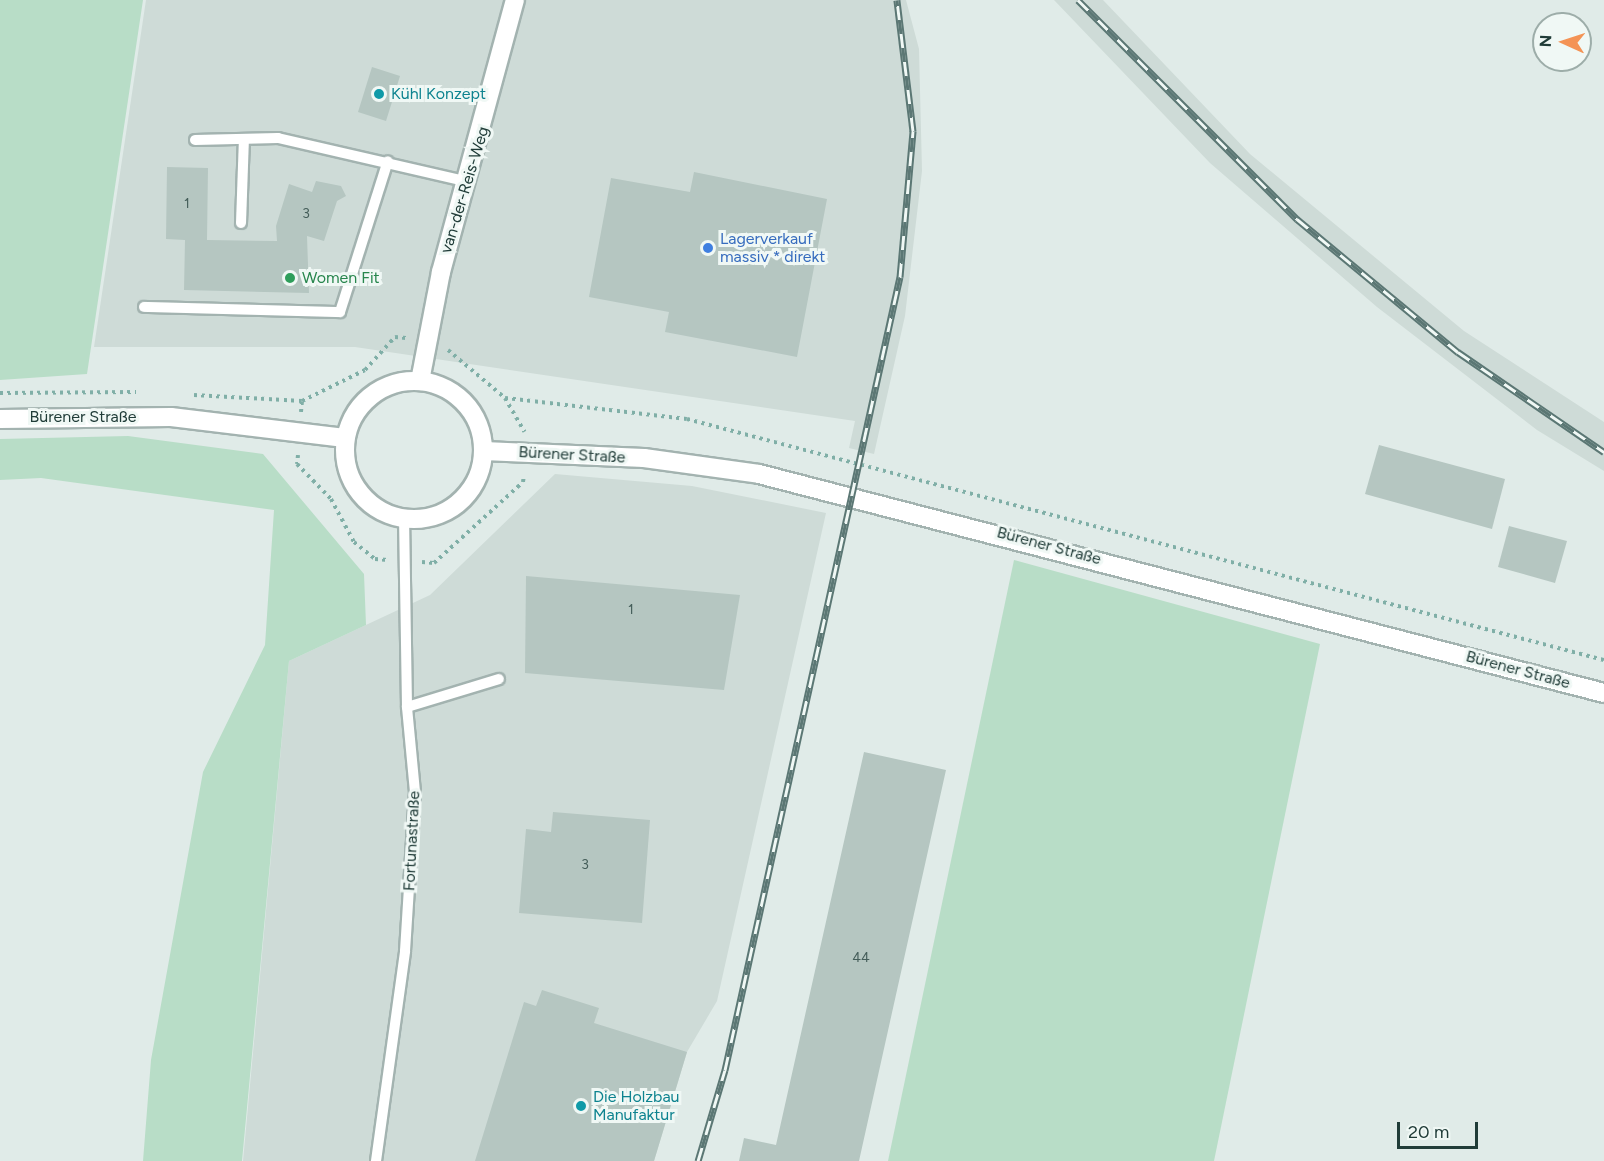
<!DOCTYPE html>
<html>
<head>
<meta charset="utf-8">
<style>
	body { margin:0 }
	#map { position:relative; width:1604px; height:1161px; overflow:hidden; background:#e0ebe8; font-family:Figtree,sans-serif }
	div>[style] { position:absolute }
	.built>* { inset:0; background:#cedbd7 }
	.green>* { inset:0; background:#b8ddc7 }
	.building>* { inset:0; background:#b5c6c1 }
	.path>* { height:4px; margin-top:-2px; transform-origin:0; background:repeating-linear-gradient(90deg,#80afa7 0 3px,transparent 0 7.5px) }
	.roads { filter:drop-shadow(2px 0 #a3b3b0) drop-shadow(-2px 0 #a3b3b0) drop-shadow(0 2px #a3b3b0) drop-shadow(0 -2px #a3b3b0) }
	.lane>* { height:10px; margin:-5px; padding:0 5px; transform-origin:5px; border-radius:5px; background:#fff }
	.street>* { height:18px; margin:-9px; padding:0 9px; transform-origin:9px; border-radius:9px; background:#fff }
	.secondary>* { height:18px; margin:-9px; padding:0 9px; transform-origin:9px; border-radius:9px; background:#fff }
	.secondary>.ring { margin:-9px; padding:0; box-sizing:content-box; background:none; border:18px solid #fff; border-radius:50% }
	.rail>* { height:7px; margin-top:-3.5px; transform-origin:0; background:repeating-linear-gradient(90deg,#f0f8f5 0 14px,#5b7774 0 28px); box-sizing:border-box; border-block:2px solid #5b7774 }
	.dots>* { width:16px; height:16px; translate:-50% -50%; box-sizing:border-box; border:3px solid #f0f8f5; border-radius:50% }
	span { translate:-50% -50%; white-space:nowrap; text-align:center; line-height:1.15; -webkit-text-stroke:6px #f0f8f5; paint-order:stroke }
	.number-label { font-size:14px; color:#455e5a }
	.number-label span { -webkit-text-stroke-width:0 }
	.culture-label { font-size:16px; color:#0d838f }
	.left { translate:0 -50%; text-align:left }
	.street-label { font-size:16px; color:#203c38 }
	.shop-label { font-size:16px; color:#366cbe }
	.leisure-label { font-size:16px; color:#27864d }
	.north { position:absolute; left:1532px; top:12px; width:60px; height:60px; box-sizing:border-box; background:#f0f8f5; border:2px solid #9dada9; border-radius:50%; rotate:273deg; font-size:16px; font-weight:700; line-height:24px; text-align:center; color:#203c38 }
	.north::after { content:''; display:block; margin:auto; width:21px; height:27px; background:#f49355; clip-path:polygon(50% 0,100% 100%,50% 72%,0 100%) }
	.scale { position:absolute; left:1397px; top:1122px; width:81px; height:27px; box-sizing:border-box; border:3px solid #203c38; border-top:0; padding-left:8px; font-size:18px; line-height:21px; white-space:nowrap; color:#203c38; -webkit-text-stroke:4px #f0f8f5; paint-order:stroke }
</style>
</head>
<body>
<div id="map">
	<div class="built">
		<i style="clip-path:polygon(146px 0,906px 0,919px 49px,922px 171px,905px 316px,874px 454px,849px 448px,855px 421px,355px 347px,94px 347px)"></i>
		<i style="clip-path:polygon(1054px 0,1103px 0,1250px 154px,1464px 331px,1604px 422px,1604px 471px,1537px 430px,1377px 307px,1210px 163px)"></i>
		<i style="clip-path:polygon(555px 474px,692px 486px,826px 513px,717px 1001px,687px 1052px,654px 1161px,243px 1161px,289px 661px,430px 595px)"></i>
	</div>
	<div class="green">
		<i style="clip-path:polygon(0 0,143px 0,87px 374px,0 380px)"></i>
		<i style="clip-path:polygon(128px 436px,263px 454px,364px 574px,366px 625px,289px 661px,242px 1161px,143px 1161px,151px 1060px,203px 772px,265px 645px,274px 510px,41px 478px,0 480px,0 439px)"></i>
		<i style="clip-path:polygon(1014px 560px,1320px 644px,1214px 1161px,888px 1161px)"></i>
	</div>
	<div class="building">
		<i style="clip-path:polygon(372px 67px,400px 76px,386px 121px,358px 112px)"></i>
		<i style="clip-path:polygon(167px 167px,208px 168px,207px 240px,277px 241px,276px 226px,289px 184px,312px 192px,316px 181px,341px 186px,346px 196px,337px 201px,324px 241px,307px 236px,309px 293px,184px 290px,185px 240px,166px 239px)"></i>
		<i style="clip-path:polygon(694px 172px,827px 199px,797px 357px,665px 332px,669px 312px,589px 297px,611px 178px,690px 192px)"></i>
		<i style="clip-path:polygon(1379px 445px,1505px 479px,1492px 529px,1365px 494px)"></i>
		<i style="clip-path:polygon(1509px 526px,1567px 541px,1555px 583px,1498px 567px)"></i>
		<i style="clip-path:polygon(526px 576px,740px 595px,724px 690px,525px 673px)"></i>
		<i style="clip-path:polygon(864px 752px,946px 770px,859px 1161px,739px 1161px,744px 1138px,776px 1145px)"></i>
		<i style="clip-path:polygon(553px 812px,650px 820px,642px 923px,519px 913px,526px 829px,551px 832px)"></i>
		<i style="clip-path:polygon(542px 990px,599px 1008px,594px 1023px,687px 1052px,654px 1161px,475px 1161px,524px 1002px,536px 1006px)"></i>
	</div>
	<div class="path">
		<i style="left:448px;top:350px;width:75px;rotate:40.1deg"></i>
		<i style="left:505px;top:398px;width:39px;rotate:60deg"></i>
		<i style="left:0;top:393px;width:136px;rotate:-0.4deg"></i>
		<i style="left:194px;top:395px;width:108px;rotate:3.2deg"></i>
		<i style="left:302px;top:401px;width:70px;rotate:-26.2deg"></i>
		<i style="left:365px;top:370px;width:45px;rotate:-47.7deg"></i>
		<i style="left:395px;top:337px;width:11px;rotate:5deg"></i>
		<i style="left:505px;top:398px;width:183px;rotate:6.6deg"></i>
		<i style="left:687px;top:419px;width:948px;rotate:14.73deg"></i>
		<i style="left:301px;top:412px;width:11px;rotate:-85deg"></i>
		<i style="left:298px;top:455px;width:9px;rotate:96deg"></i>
		<i style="left:297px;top:464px;width:49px;rotate:45.8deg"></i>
		<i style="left:331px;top:499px;width:49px;rotate:61.9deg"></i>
		<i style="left:354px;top:542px;width:27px;rotate:39deg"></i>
		<i style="left:375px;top:559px;width:13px;rotate:4deg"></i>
		<i style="left:422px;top:562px;width:12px;rotate:5deg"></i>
		<i style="left:434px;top:563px;width:120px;rotate:-42.3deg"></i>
		<i style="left:523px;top:482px;width:7px;rotate:-82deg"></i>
	</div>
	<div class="roads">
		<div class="lane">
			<i style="left:195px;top:140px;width:83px;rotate:-1.4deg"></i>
			<i style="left:278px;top:138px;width:191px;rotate:13deg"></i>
			<i style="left:241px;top:223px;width:84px;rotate:-88deg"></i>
			<i style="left:144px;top:307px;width:196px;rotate:1.5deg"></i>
			<i style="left:340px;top:312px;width:158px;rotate:-72.4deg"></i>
			<i style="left:407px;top:707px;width:96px;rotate:-16.9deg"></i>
			<i style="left:376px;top:1161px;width:212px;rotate:-82.1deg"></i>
			<i style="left:405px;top:951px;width:159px;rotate:-86.4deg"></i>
			<i style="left:415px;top:792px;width:85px;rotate:-95.4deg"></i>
			<i style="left:407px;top:707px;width:187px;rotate:-90.9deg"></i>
		</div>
		<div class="street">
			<i style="left:420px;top:381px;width:111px;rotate:-79.1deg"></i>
			<i style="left:441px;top:272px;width:282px;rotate:-74.8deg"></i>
		</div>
		<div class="secondary">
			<i class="ring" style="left:345px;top:381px;width:120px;height:120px"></i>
			<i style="left:0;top:419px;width:171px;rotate:-0.7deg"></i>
			<i style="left:171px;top:417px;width:175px;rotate:6.9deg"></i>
			<i style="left:484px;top:451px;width:160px;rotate:2.5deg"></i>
			<i style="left:644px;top:458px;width:116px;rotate:7.9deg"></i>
			<i style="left:759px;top:474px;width:873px;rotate:14.53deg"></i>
		</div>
	</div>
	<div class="rail">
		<i style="left:1078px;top:0;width:310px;rotate:45deg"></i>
		<i style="left:1297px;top:219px;width:209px;rotate:39.6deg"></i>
		<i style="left:1458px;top:352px;width:177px;rotate:34.4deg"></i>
		<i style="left:698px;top:1161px;width:95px;rotate:-73.5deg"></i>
		<i style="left:725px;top:1070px;width:812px;rotate:-77.56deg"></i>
		<i style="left:900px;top:277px;width:147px;rotate:-84.9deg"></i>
		<i style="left:913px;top:131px;width:132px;rotate:-97deg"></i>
	</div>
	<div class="dots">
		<i style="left:379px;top:94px;background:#0f9aa8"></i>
		<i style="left:708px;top:248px;background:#3f7fe0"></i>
		<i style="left:290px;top:278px;background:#2e9e5b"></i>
		<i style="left:581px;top:1106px;background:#0f9aa8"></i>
	</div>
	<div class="number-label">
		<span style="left:187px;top:204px">1</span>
		<span style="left:306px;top:214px">3</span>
		<span style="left:631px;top:610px">1</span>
		<span style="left:585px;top:865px">3</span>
		<span style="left:861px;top:958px">44</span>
	</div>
	<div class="culture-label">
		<span class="left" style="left:391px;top:94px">Kühl Konzept</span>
		<span class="left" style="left:593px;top:1106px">Die Holzbau<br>Manufaktur</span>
	</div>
	<div class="street-label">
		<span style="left:465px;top:190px;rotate:-73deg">van-der-Reis-Weg</span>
		<span style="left:83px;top:417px">Bürener Straße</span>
		<span style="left:572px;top:455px;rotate:3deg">Bürener Straße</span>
		<span style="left:1049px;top:546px;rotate:15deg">Bürener Straße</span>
		<span style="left:1518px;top:670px;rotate:15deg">Bürener Straße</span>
		<span style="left:412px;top:841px;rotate:-87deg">Fortunastraße</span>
	</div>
	<div class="shop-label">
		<span class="left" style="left:720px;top:248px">Lagerverkauf<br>massiv * direkt</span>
	</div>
	<div class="leisure-label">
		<span class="left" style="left:302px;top:278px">Women Fit</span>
	</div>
	<div class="north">N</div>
	<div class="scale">20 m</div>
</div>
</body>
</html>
